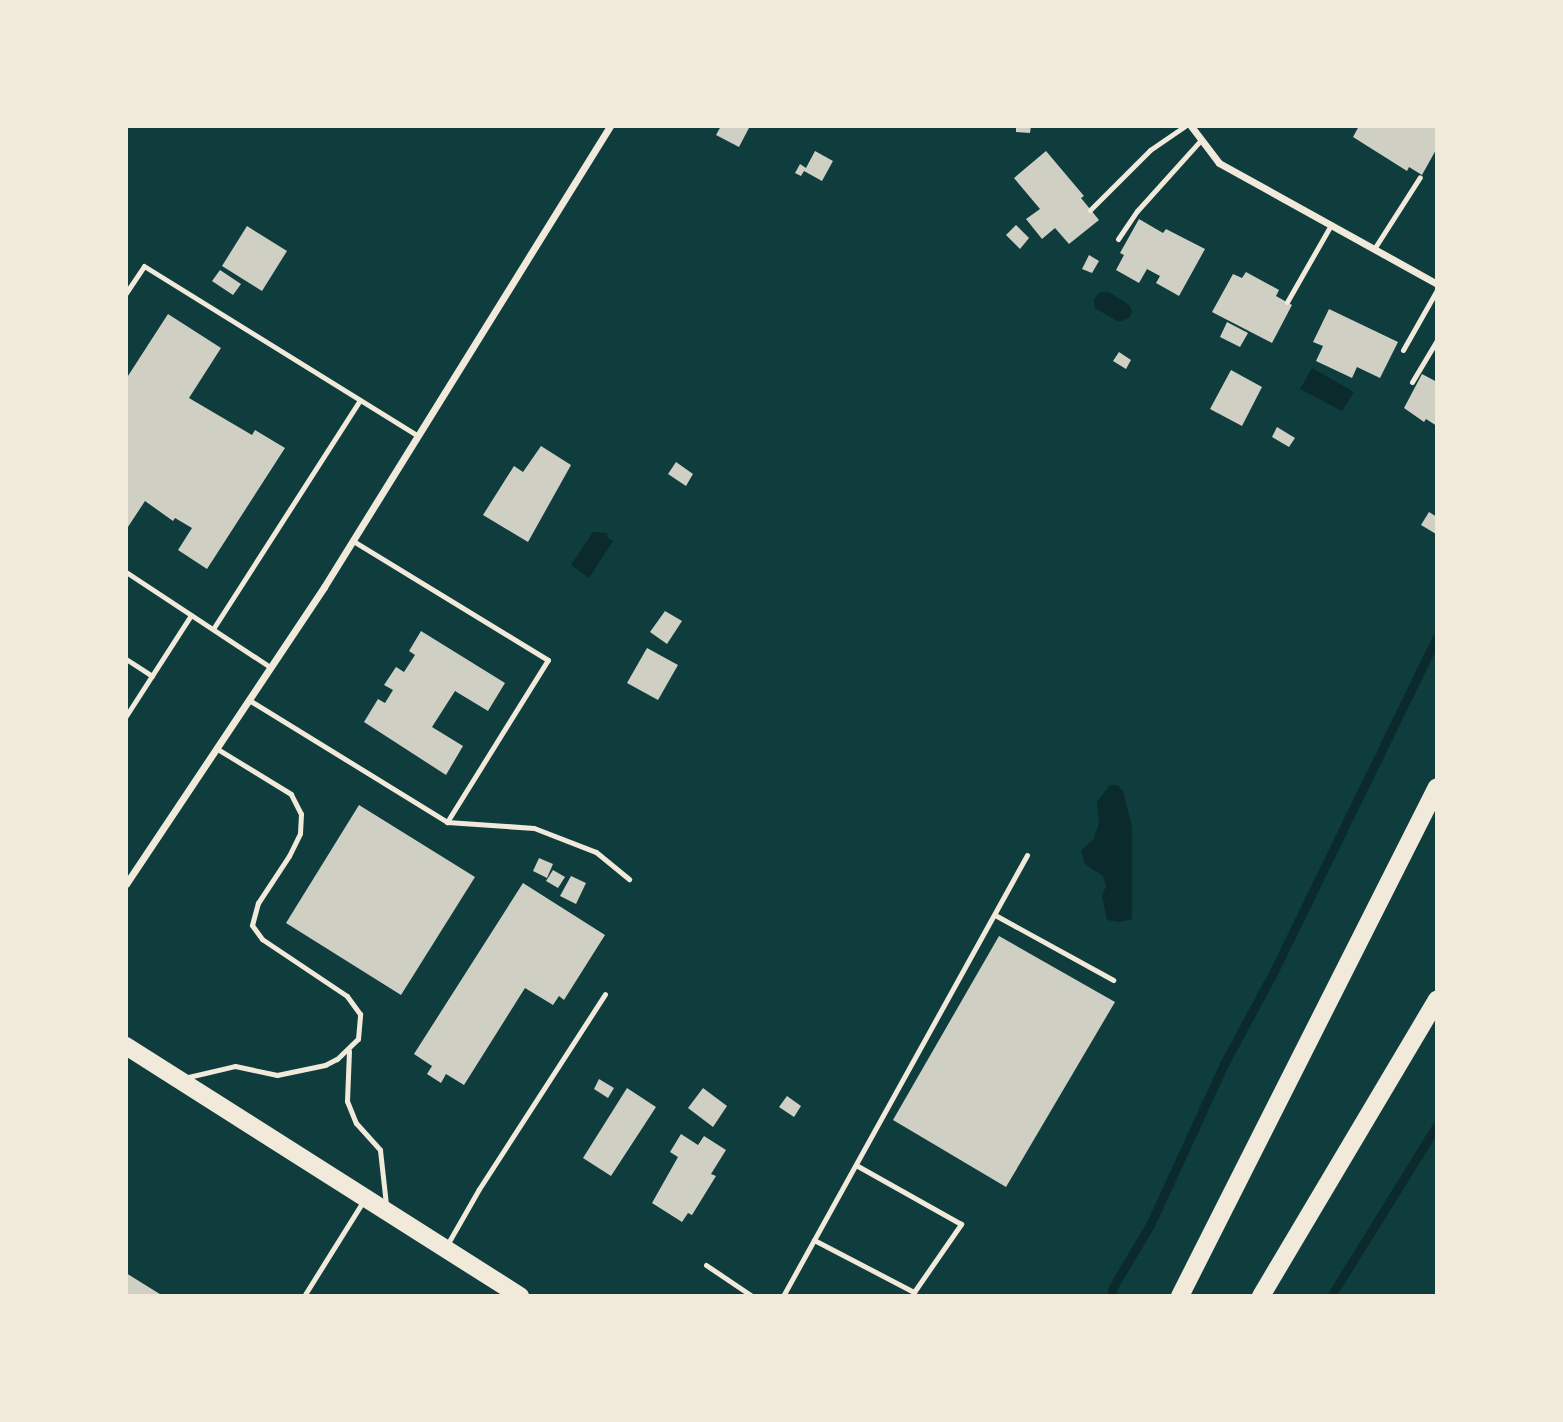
<!DOCTYPE html>
<html>
<head>
<meta charset="utf-8">
<style>
	body { margin:0 }
	#map { position:relative; width:1563px; height:1422px; overflow:hidden; background:#0f3d3e; font-family:"PT Sans Narrow",sans-serif }
	div>[style] { position:absolute }
	.water>* { inset:0; background:#0a2a2b }
	.stream>* { height:9px; margin:-4.5px; padding:0 4.5px; transform-origin:4.5px; border-radius:4.5px; background:#0a2a2b }
	.building>* { inset:0; background:#cfcfc3 }
	.service>* { height:5px; margin:-2.5px; padding:0 2.5px; transform-origin:2.5px; border-radius:2.5px; background:#f1e9da }
	.minor>* { height:7px; margin:-3.5px; padding:0 3.5px; transform-origin:3.5px; border-radius:3.5px; background:#f1e9da }
	.primary>* { height:18px; margin:-9px; padding:0 9px; transform-origin:9px; border-radius:9px; background:#f1e9da }
	span { translate:-50% -50%; white-space:nowrap; text-align:center; line-height:1.15; -webkit-text-stroke:7px #f1e9da; paint-order:stroke }
	.frame { position:absolute; inset:0; border:128px solid #f1e9da; pointer-events:none }
</style>
</head>
<body>
<div id="map">
	<div class="water">
		<i style="clip-path:polygon(1100px 292px,1109px 292px,1129px 305px,1132px 311px,1129px 318px,1119px 322px,1095px 308px,1094px 299px)"></i>
		<i style="clip-path:polygon(1312px 368px,1354px 392px,1342px 411px,1300px 389px)"></i>
		<i style="clip-path:polygon(593px 532px,607px 533px,608px 538px,613px 541px,589px 578px,571px 565px)"></i>
		<i style="clip-path:polygon(1110px 785px,1118px 785px,1123px 791px,1132px 827px,1132px 919px,1120px 922px,1107px 920px,1102px 896px,1106px 886px,1103px 876px,1085px 864px,1081px 851px,1093px 840px,1099px 824px,1097px 802px)"></i>
	</div>
	<div class="stream">
		<i style="left:1111px;top:1296px;width:9px;rotate:-77deg"></i>
		<i style="left:1113px;top:1287px;width:72px;rotate:-59.2deg"></i>
		<i style="left:1150px;top:1225px;width:177px;rotate:-65.3deg"></i>
		<i style="left:1224px;top:1064px;width:106px;rotate:-61.7deg"></i>
		<i style="left:1274px;top:971px;width:372px;rotate:-64deg"></i>
		<i style="left:1331px;top:1296px;width:201px;rotate:-58.2deg"></i>
	</div>
	<div class="building">
		<i style="clip-path:polygon(721px 126px,750px 126px,739px 147px,716px 135px)"></i>
		<i style="clip-path:polygon(1016px 126px,1031px 126px,1030px 133px,1016px 132px)"></i>
		<i style="clip-path:polygon(1359px 126px,1437px 126px,1437px 148px,1422px 175px,1409px 167px,1407px 171px,1353px 137px)"></i>
		<i style="clip-path:polygon(815px 151px,833px 161px,822px 181px,804px 171px,801px 176px,795px 173px,800px 164px,806px 168px)"></i>
		<i style="clip-path:polygon(1046px 151px,1084px 196px,1081px 198px,1099px 220px,1069px 244px,1055px 228px,1042px 239px,1026px 219px,1040px 209px,1014px 178px)"></i>
		<i style="clip-path:polygon(1139px 219px,1163px 233px,1166px 229px,1205px 249px,1179px 296px,1156px 283px,1160px 276px,1147px 269px,1139px 283px,1116px 270px,1124px 255px,1120px 253px)"></i>
		<i style="clip-path:polygon(1016px 225px,1029px 238px,1020px 249px,1006px 235px)"></i>
		<i style="clip-path:polygon(247px 226px,287px 251px,262px 291px,222px 266px)"></i>
		<i style="clip-path:polygon(1089px 255px,1099px 261px,1092px 273px,1082px 269px)"></i>
		<i style="clip-path:polygon(220px 270px,241px 284px,233px 295px,212px 281px)"></i>
		<i style="clip-path:polygon(1246px 272px,1279px 290px,1276px 296px,1292px 305px,1272px 343px,1212px 312px,1233px 274px,1242px 278px)"></i>
		<i style="clip-path:polygon(1329px 309px,1398px 342px,1380px 378px,1357px 367px,1352px 378px,1316px 361px,1323px 346px,1313px 342px)"></i>
		<i style="clip-path:polygon(168px 314px,221px 348px,189px 398px,252px 435px,255px 430px,285px 448px,207px 569px,178px 550px,192px 528px,175px 518px,173px 521px,145px 501px,126px 530px,126px 379px)"></i>
		<i style="clip-path:polygon(1227px 322px,1248px 333px,1240px 347px,1220px 337px)"></i>
		<i style="clip-path:polygon(1119px 352px,1131px 360px,1126px 369px,1113px 361px)"></i>
		<i style="clip-path:polygon(1231px 370px,1262px 387px,1242px 426px,1210px 409px)"></i>
		<i style="clip-path:polygon(1422px 374px,1437px 382px,1437px 426px,1426px 419px,1424px 422px,1404px 408px)"></i>
		<i style="clip-path:polygon(1277px 427px,1295px 438px,1289px 447px,1272px 437px)"></i>
		<i style="clip-path:polygon(541px 446px,571px 465px,528px 542px,483px 515px,514px 466px,523px 472px)"></i>
		<i style="clip-path:polygon(676px 462px,693px 474px,686px 486px,668px 474px)"></i>
		<i style="clip-path:polygon(1429px 512px,1437px 517px,1436px 534px,1421px 525px)"></i>
		<i style="clip-path:polygon(665px 611px,682px 621px,667px 644px,650px 632px)"></i>
		<i style="clip-path:polygon(421px 631px,505px 683px,488px 711px,455px 691px,432px 727px,463px 746px,446px 775px,364px 722px,378px 699px,385px 703px,393px 690px,384px 685px,396px 667px,404px 672px,415px 655px,409px 651px)"></i>
		<i style="clip-path:polygon(647px 648px,678px 665px,658px 700px,627px 683px)"></i>
		<i style="clip-path:polygon(359px 805px,475px 877px,401px 995px,286px 923px)"></i>
		<i style="clip-path:polygon(539px 858px,553px 864px,547px 878px,533px 871px)"></i>
		<i style="clip-path:polygon(553px 870px,565px 877px,558px 888px,546px 881px)"></i>
		<i style="clip-path:polygon(571px 876px,586px 883px,576px 904px,560px 896px)"></i>
		<i style="clip-path:polygon(523px 883px,605px 935px,564px 1000px,559px 996px,553px 1005px,525px 988px,464px 1085px,446px 1074px,441px 1083px,427px 1074px,432px 1066px,414px 1054px)"></i>
		<i style="clip-path:polygon(999px 936px,1115px 1002px,1006px 1187px,893px 1120px)"></i>
		<i style="clip-path:polygon(599px 1079px,614px 1088px,608px 1098px,594px 1089px)"></i>
		<i style="clip-path:polygon(627px 1088px,656px 1107px,611px 1176px,583px 1158px)"></i>
		<i style="clip-path:polygon(703px 1088px,727px 1106px,713px 1127px,688px 1108px)"></i>
		<i style="clip-path:polygon(787px 1096px,801px 1106px,794px 1117px,779px 1107px)"></i>
		<i style="clip-path:polygon(681px 1134px,698px 1145px,704px 1136px,726px 1150px,711px 1174px,716px 1176px,692px 1215px,688px 1213px,682px 1222px,652px 1203px,678px 1157px,670px 1152px)"></i>
		<i style="clip-path:polygon(126px 1273px,163px 1296px,126px 1296px)"></i>
	</div>
	<div class="service">
		<i style="left:1090px;top:210px;width:85px;rotate:-45deg"></i>
		<i style="left:1150px;top:150px;width:42px;rotate:-34.4deg"></i>
		<i style="left:1118px;top:239px;width:34px;rotate:-56deg"></i>
		<i style="left:1137px;top:211px;width:94px;rotate:-48deg"></i>
		<i style="left:1374px;top:249px;width:85px;rotate:-57.4deg"></i>
		<i style="left:126px;top:293px;width:32px;rotate:-56deg"></i>
		<i style="left:144px;top:266px;width:322px;rotate:31.8deg"></i>
		<i style="left:1287px;top:302px;width:89px;rotate:-60.3deg"></i>
		<i style="left:1403px;top:350px;width:69px;rotate:-60.5deg"></i>
		<i style="left:1412px;top:382px;width:49px;rotate:-59.2deg"></i>
		<i style="left:126px;top:572px;width:173px;rotate:33.4deg"></i>
		<i style="left:213px;top:629px;width:272px;rotate:-57.3deg"></i>
		<i style="left:126px;top:659px;width:31px;rotate:33deg"></i>
		<i style="left:249px;top:700px;width:233px;rotate:31.6deg"></i>
		<i style="left:447px;top:822px;width:191px;rotate:-58.1deg"></i>
		<i style="left:548px;top:660px;width:228px;rotate:-148.6deg"></i>
		<i style="left:126px;top:716px;width:120px;rotate:-57.2deg"></i>
		<i style="left:447px;top:822px;width:87px;rotate:3.9deg"></i>
		<i style="left:534px;top:828px;width:66px;rotate:21.2deg"></i>
		<i style="left:596px;top:852px;width:43px;rotate:39.3deg"></i>
		<i style="left:995px;top:915px;width:135px;rotate:28.8deg"></i>
		<i style="left:349px;top:1051px;width:50px;rotate:92.3deg"></i>
		<i style="left:347px;top:1101px;width:24px;rotate:68deg"></i>
		<i style="left:356px;top:1123px;width:36px;rotate:48deg"></i>
		<i style="left:380px;top:1150px;width:54px;rotate:83.7deg"></i>
		<i style="left:184px;top:1078px;width:52px;rotate:-13.2deg"></i>
		<i style="left:235px;top:1066px;width:43px;rotate:12.1deg"></i>
		<i style="left:277px;top:1075px;width:49px;rotate:-11.8deg"></i>
		<i style="left:325px;top:1065px;width:13px;rotate:-27deg"></i>
		<i style="left:337px;top:1059px;width:29px;rotate:-44deg"></i>
		<i style="left:358px;top:1039px;width:25px;rotate:-85deg"></i>
		<i style="left:360px;top:1014px;width:22px;rotate:-126deg"></i>
		<i style="left:347px;top:996px;width:102px;rotate:-146.2deg"></i>
		<i style="left:262px;top:939px;width:17px;rotate:-126deg"></i>
		<i style="left:252px;top:925px;width:23px;rotate:-75deg"></i>
		<i style="left:258px;top:903px;width:56px;rotate:-56.6deg"></i>
		<i style="left:289px;top:856px;width:25px;rotate:-64deg"></i>
		<i style="left:300px;top:833px;width:19px;rotate:-87deg"></i>
		<i style="left:301px;top:814px;width:22px;rotate:-117deg"></i>
		<i style="left:291px;top:794px;width:88px;rotate:-148.5deg"></i>
		<i style="left:814px;top:1240px;width:113px;rotate:27.5deg"></i>
		<i style="left:914px;top:1292px;width:83px;rotate:-55.3deg"></i>
		<i style="left:961px;top:1224px;width:120px;rotate:-150.7deg"></i>
		<i style="left:447px;top:1245px;width:64px;rotate:-60.3deg"></i>
		<i style="left:479px;top:1189px;width:232px;rotate:-57.1deg"></i>
		<i style="left:706px;top:1265px;width:55px;rotate:34deg"></i>
		<i style="left:304px;top:1296px;width:113px;rotate:-58deg"></i>
		<i style="left:783px;top:1296px;width:504px;rotate:-61.04deg"></i>
	</div>
	<div class="minor">
		<i style="left:1191px;top:126px;width:46px;rotate:52.9deg"></i>
		<i style="left:1219px;top:163px;width:249px;rotate:29deg"></i>
		<i style="left:126px;top:884px;width:357px;rotate:-56.3deg"></i>
		<i style="left:324px;top:587px;width:543px;rotate:-58.18deg"></i>
	</div>
	<div class="primary">
		<i style="left:126px;top:1046px;width:467px;rotate:32.4deg"></i>
		<i style="left:1180px;top:1296px;width:570px;rotate:-63.21deg"></i>
		<i style="left:1261px;top:1296px;width:345px;rotate:-59.3deg"></i>
	</div>
	<div class="frame"></div>
</div>
</body>
</html>
